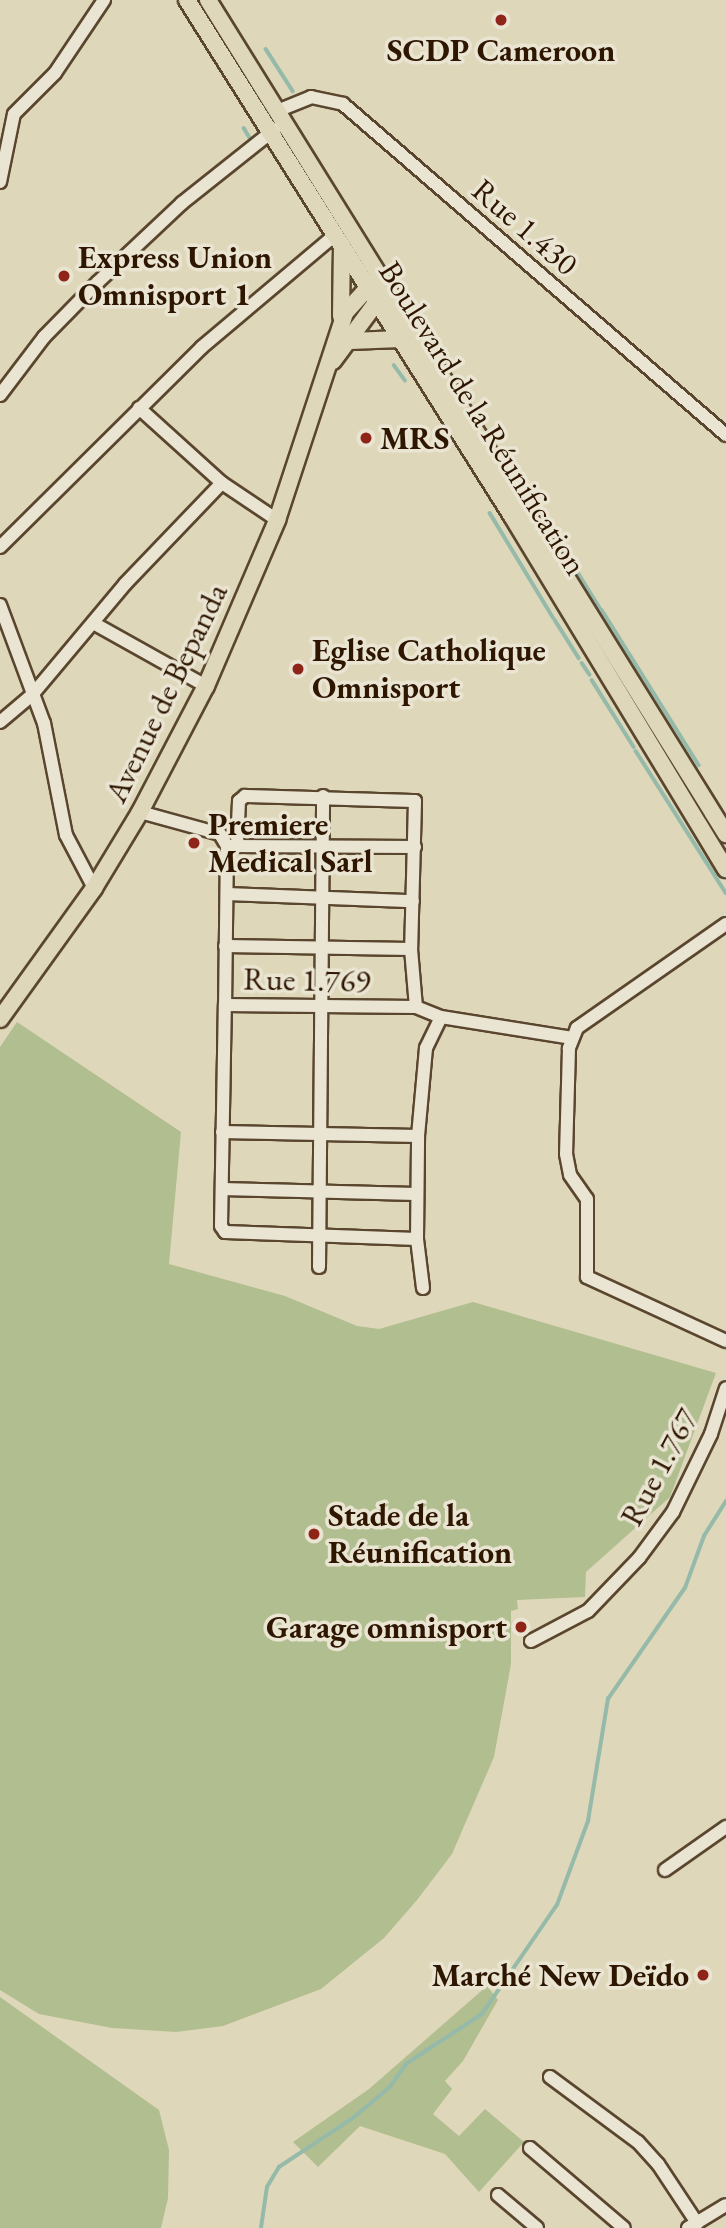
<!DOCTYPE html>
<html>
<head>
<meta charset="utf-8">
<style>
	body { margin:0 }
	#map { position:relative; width:726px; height:2228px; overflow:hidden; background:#dfd7ba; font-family:"EB Garamond",serif }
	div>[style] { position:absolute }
	.green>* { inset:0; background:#b1be90 }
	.stream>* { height:3.5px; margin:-1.75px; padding:0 1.75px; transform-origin:1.75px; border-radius:1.75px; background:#95baaa }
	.roads { filter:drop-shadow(2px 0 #5a462e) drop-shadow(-2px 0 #5a462e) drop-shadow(0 2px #5a462e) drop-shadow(0 -2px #5a462e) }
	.minor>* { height:12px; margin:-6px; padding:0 6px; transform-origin:6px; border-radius:6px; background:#eae5d2 }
	.major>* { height:16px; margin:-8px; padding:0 8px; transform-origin:8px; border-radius:8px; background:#dfd7ba }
	.dots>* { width:19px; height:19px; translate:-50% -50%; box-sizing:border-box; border:4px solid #eae5d2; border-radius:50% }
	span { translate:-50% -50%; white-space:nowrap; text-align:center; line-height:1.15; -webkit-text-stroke:7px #eae5d2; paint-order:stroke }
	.poi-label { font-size:32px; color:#2e1600; font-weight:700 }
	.left { translate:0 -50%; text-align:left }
	.right { translate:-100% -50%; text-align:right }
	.street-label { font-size:32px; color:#2e1600 }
</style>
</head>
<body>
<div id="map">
	<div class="green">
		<i style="clip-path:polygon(17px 1022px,181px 1132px,169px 1264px,285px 1296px,357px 1326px,379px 1329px,473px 1302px,716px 1373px,670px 1497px,586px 1572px,585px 1597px,517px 1600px,518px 1609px,511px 1611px,511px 1664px,494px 1757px,452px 1854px,417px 1900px,384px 1938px,321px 1989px,223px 2026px,176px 2032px,112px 2028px,39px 2014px,0 1990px,0 1047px)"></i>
		<i style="clip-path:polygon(487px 1986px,498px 2000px,463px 2061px,445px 2081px,452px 2089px,433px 2114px,459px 2136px,485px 2109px,524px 2142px,479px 2192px,445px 2154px,360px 2126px,318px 2167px,293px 2142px,369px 2089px)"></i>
		<i style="clip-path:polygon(0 1997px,159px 2110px,169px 2150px,168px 2198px,161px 2228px,0 2228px)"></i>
	</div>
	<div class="stream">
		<i style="left:266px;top:49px;width:50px;rotate:57.3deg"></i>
		<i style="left:244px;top:128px;width:12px;rotate:59deg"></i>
		<i style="left:394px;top:365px;width:19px;rotate:54deg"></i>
		<i style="left:515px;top:471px;width:161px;rotate:58.2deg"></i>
		<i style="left:490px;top:513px;width:122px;rotate:58.8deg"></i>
		<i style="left:602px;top:610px;width:183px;rotate:58deg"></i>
		<i style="left:555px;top:620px;width:45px;rotate:57.7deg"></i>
		<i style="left:582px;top:663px;width:14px;rotate:56deg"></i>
		<i style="left:592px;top:680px;width:79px;rotate:57.9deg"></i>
		<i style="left:636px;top:751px;width:168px;rotate:57.6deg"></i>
		<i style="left:261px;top:2228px;width:41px;rotate:-81.7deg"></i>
		<i style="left:267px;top:2187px;width:23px;rotate:-59deg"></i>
		<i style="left:279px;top:2167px;width:89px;rotate:-33.5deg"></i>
		<i style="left:353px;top:2118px;width:48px;rotate:-40deg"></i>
		<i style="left:390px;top:2087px;width:28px;rotate:-55deg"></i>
		<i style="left:406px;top:2064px;width:91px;rotate:-33.3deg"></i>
		<i style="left:482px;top:2014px;width:132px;rotate:-55.5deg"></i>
		<i style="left:557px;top:1905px;width:90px;rotate:-69.7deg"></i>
		<i style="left:588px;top:1821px;width:124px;rotate:-80.7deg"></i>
		<i style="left:608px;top:1699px;width:135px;rotate:-55.3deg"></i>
		<i style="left:685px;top:1588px;width:55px;rotate:-69.9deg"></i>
		<i style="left:704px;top:1536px;width:41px;rotate:-57.8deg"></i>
	</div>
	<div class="roads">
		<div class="minor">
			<i style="left:277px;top:111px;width:37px;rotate:-22deg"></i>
			<i style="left:311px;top:97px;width:33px;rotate:12deg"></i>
			<i style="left:343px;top:104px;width:506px;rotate:40.83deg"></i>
			<i style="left:0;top:182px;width:69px;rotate:-78.4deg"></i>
			<i style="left:14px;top:114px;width:58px;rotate:-45deg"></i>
			<i style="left:55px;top:73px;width:88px;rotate:-56.1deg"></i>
			<i style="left:0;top:395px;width:73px;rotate:-52.8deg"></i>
			<i style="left:44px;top:337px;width:77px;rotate:-45.5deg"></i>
			<i style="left:98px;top:282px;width:115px;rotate:-43.2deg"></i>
			<i style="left:182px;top:203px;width:119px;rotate:-38.5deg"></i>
			<i style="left:139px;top:408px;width:112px;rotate:42.1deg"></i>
			<i style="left:222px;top:483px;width:66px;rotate:33.9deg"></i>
			<i style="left:0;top:547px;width:284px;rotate:-44.7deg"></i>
			<i style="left:202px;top:347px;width:175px;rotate:-40.1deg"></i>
			<i style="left:0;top:605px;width:126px;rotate:69.6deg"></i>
			<i style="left:44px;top:723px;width:114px;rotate:78.9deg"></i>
			<i style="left:66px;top:835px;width:60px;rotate:62.2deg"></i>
			<i style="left:95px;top:624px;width:127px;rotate:29.2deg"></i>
			<i style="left:0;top:722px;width:42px;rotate:-40.2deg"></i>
			<i style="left:32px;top:695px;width:145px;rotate:-50deg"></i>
			<i style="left:125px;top:584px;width:140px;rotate:-46.2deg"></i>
			<i style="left:140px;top:812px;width:83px;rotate:15.4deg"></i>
			<i style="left:220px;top:834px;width:14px;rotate:60deg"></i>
			<i style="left:227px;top:846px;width:159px;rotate:90.7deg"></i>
			<i style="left:237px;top:845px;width:44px;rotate:-87.4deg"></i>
			<i style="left:239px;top:801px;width:8px;rotate:-40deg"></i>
			<i style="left:245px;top:796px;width:170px;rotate:1.7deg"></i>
			<i style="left:415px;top:801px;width:148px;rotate:91.5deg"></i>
			<i style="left:411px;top:949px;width:58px;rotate:85.1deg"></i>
			<i style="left:231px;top:846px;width:184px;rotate:0.3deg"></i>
			<i style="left:227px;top:894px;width:186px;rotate:2.2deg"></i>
			<i style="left:726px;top:924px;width:182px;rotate:145.1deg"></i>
			<i style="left:577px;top:1028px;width:22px;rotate:112deg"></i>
			<i style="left:569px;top:1048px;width:106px;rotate:91.6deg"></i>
			<i style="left:566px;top:1154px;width:21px;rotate:79deg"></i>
			<i style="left:570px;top:1175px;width:29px;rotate:55deg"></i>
			<i style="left:587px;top:1199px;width:78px;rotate:90deg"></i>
			<i style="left:587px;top:1277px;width:153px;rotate:24.7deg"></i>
			<i style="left:225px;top:946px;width:186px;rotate:0.9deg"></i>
			<i style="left:222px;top:1132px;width:196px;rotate:1.2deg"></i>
			<i style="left:222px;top:1189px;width:194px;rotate:1.5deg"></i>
			<i style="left:417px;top:1239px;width:192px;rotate:-177.9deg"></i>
			<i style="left:225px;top:1232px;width:7px;rotate:-124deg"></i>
			<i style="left:221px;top:1226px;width:221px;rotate:-89deg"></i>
			<i style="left:225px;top:1005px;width:191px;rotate:0.6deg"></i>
			<i style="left:416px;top:1007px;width:27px;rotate:22deg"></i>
			<i style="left:441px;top:1017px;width:133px;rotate:9.1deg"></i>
			<i style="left:319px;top:1267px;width:471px;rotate:-89.5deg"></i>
			<i style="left:423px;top:1288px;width:49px;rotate:-97deg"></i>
			<i style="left:417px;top:1239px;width:103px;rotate:-89.4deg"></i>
			<i style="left:418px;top:1136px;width:88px;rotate:-84.8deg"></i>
			<i style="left:426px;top:1048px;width:34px;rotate:-64deg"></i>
			<i style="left:531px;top:1641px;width:64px;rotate:-27.8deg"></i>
			<i style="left:588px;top:1611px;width:74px;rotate:-46.1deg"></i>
			<i style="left:639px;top:1558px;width:57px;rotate:-53.5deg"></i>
			<i style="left:673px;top:1512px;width:87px;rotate:-64deg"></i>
			<i style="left:711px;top:1434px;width:48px;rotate:-71.9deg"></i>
			<i style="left:665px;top:1870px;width:75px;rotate:-35.2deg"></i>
			<i style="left:550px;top:2077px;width:109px;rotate:36.5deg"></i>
			<i style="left:638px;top:2142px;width:30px;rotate:48deg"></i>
			<i style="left:658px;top:2164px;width:71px;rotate:56.5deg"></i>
			<i style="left:530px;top:2148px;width:123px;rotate:40.4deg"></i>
			<i style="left:498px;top:2195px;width:51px;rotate:40.2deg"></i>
			<i style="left:688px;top:2228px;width:44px;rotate:-31.2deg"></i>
		</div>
		<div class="major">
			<i style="left:187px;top:0;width:610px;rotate:57.8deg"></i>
			<i style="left:512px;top:516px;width:413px;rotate:58.8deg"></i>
			<i style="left:208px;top:0;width:982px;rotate:58.16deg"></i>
			<i style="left:341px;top:316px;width:69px;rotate:-89.2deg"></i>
			<i style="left:350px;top:341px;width:51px;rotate:-2.2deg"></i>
			<i style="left:333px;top:361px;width:86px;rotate:-53.5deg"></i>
			<i style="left:0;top:1019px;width:161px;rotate:-54.3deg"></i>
			<i style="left:94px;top:888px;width:89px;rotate:-58.8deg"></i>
			<i style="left:140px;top:812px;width:142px;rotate:-62.4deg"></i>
			<i style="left:206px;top:686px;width:181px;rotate:-66.8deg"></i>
			<i style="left:277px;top:520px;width:218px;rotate:-71.8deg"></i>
			<i style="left:345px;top:313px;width:43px;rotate:-47.8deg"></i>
		</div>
	</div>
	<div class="dots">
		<i style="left:501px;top:20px;background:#8f2418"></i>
		<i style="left:64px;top:276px;background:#8f2418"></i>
		<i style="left:366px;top:438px;background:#8f2418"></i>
		<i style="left:298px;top:669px;background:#8f2418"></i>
		<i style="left:194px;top:843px;background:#8f2418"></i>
		<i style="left:314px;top:1534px;background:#8f2418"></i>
		<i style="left:521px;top:1627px;background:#8f2418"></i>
		<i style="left:703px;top:1975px;background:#8f2418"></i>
	</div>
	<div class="poi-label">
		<span style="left:501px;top:50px">SCDP Cameroon</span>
		<span class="left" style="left:78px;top:276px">Express Union<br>Omnisport 1</span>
		<span class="left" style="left:380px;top:438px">MRS</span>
		<span class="left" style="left:312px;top:669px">Eglise Catholique<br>Omnisport</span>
		<span class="left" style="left:208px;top:843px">Premiere<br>Medical Sarl</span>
		<span class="left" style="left:328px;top:1534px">Stade de la<br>Réunification</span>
		<span class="right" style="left:507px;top:1627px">Garage omnisport</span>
		<span class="right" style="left:689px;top:1975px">Marché New Deïdo</span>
	</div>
	<div class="street-label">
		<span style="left:525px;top:227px;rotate:41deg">Rue 1.430</span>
		<span style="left:483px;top:418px;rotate:58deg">Boulevard de la Réunification</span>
		<span style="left:166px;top:693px;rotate:-64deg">Avenue de Bepanda</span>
		<span style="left:307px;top:980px;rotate:1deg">Rue 1.769</span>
		<span style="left:659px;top:1467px;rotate:-62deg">Rue 1.767</span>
	</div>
</div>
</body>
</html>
